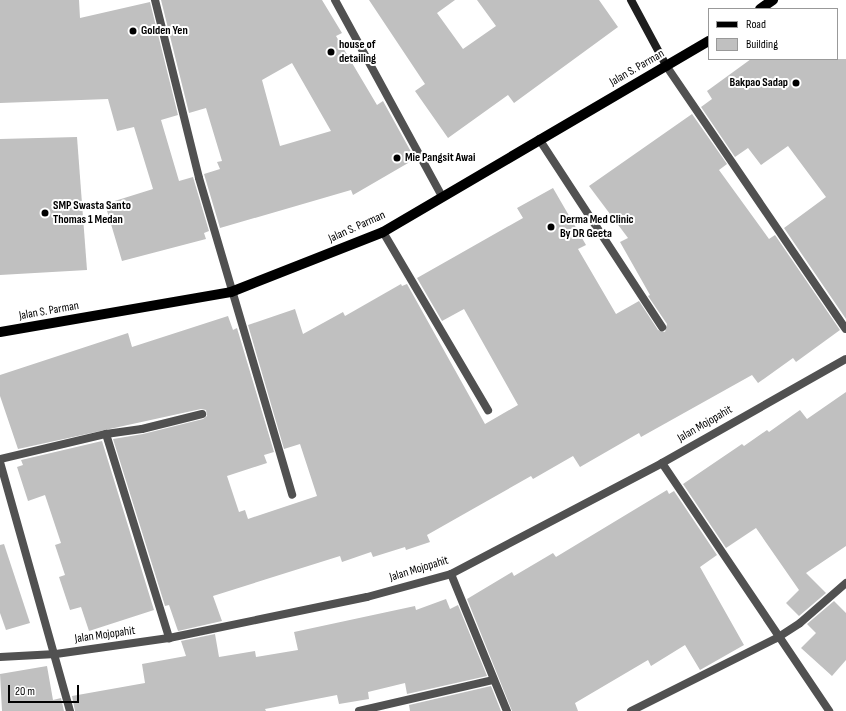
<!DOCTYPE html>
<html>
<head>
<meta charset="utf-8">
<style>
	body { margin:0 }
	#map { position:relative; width:846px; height:711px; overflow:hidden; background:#fff; font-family:"Sofia Sans Condensed",sans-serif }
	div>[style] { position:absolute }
	.building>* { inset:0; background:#c0c0c0 }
	.street>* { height:8px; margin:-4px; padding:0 4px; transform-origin:4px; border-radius:4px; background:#515151 }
	.secondary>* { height:8px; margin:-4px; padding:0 4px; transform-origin:4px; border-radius:4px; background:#1e1e1e }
	.primary>* { height:10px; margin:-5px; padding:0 5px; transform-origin:5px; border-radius:5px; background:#000 }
	.dots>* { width:11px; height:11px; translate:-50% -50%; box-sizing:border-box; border:2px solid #fff; border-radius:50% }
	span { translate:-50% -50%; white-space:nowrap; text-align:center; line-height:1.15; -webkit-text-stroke:4px #fff; paint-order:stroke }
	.poi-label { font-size:12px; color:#000; font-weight:700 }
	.left { translate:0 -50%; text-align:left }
	.right { translate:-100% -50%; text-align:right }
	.street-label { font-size:12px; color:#000 }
	.legend { position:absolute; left:708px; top:8px; width:130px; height:52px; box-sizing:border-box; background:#fff; border:1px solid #999; margin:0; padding:5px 7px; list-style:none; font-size:12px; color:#000 }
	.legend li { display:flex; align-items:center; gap:8px; height:20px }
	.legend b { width:20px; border:1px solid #999 }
	.scale { position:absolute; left:8px; top:685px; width:71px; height:18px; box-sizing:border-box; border:2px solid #000; border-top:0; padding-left:5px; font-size:12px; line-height:14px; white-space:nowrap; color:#000; -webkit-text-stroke:3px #fff; paint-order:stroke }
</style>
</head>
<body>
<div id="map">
	<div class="building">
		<i style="clip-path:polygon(0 0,79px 0,80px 18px,150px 2px,178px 115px,161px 120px,179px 181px,193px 177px,209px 231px,204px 233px,206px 239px,122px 261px,105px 204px,153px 189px,134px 127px,117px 131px,108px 99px,0 103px)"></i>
		<i style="clip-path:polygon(evenodd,161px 0,322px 0,342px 33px,336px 36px,377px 105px,383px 101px,415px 159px,353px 195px,351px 190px,220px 228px,204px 174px,220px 169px,217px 162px,222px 161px,206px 108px,189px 113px,161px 0,292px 63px,331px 131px,280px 146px,262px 80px,292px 63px)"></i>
		<i style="clip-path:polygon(369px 0,455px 0,437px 13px,463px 49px,496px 26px,477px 0,599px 0,618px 27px,514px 103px,508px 95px,448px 138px,415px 91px,425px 84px)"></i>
		<i style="clip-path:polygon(751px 59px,846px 59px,846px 319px,784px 228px,826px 197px,788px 146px,761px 165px,748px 148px,735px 157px,701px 107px,712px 99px,707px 91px)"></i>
		<i style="clip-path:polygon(692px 114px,727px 164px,719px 170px,769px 239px,775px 235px,840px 330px,796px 362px,793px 358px,758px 383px,752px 375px,641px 437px,639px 433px,580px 467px,573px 456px,533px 479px,531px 476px,427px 535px,430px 542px,406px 550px,405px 547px,373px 557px,371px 552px,342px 562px,340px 556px,213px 596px,222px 621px,178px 631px,169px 605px,165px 606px,113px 439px,143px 434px,203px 419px,207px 416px,206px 410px,201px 409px,18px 449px,0 396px,0 375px,128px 333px,132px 347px,228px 316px,233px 330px,237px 328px,274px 452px,264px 455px,267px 463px,227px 476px,239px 512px,245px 510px,248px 519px,317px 496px,300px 444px,284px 449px,248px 325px,295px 309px,303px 334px,343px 312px,345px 316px,401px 284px,402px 286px,407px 284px,485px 424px,518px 405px,464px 309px,442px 321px,417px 278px,523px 218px,517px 208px,553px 188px,586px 245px,578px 249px,616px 314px,639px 301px,658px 330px,665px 332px,667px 324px,648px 296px,650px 295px,620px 242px,628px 238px,589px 186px)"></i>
		<i style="clip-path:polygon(77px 137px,87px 270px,0 275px,0 139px)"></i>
		<i style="clip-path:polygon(846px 392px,846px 546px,806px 573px,826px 593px,799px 616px,786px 603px,799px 590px,756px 528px,726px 548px,683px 484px,742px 444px,744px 446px,767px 430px,769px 432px,800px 410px,807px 419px)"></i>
		<i style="clip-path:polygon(102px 441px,154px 610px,89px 631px,81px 607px,70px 610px,59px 577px,65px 575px,55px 545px,61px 543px,45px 495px,28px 501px,17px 467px,23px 465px,21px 460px)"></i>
		<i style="clip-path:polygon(667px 490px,669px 494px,674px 491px,717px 555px,700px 567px,744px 645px,700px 670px,685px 645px,651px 666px,648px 660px,575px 703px,578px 711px,512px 711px,467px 599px,512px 572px,514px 576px,553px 553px,556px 557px)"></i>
		<i style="clip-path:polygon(4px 544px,30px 623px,6px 630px,0 613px,0 545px)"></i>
		<i style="clip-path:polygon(446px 599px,450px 609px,458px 605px,487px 676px,407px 694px,405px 683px,368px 692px,369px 699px,339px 704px,337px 695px,265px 709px,266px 711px,75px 711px,72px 696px,145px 683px,142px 664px,186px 656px,181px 641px,215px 634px,219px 657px,255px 651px,256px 657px,298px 650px,294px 632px,415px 606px,416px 610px)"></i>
		<i style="clip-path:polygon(834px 601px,846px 613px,846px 660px,832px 676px,801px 648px,816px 633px,807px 624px)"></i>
		<i style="clip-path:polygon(47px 666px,53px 700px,61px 698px,64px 711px,2px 711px,0 674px)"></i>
		<i style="clip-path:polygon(491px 686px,501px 711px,410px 711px,409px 705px)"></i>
	</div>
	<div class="street">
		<i style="left:155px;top:0;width:183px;rotate:76.1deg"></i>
		<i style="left:199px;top:178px;width:330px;rotate:73.6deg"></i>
		<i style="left:335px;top:0;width:223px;rotate:61.4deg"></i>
		<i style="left:667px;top:67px;width:317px;rotate:55.7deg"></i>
		<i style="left:539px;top:139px;width:225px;rotate:56.8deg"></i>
		<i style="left:383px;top:232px;width:207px;rotate:59.5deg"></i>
		<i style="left:106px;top:434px;width:36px;rotate:-8deg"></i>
		<i style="left:142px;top:429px;width:62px;rotate:-14deg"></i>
		<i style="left:0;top:459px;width:109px;rotate:-13.3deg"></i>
		<i style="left:106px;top:434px;width:214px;rotate:72.8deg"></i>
		<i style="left:0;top:462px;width:259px;rotate:74.3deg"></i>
		<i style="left:662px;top:463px;width:299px;rotate:56deg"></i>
		<i style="left:451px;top:574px;width:148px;rotate:67.8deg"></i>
		<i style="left:0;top:657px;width:56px;rotate:-3.1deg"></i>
		<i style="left:56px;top:654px;width:114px;rotate:-8.1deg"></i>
		<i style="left:169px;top:638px;width:202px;rotate:-11.7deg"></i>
		<i style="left:367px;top:597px;width:87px;rotate:-15.3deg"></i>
		<i style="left:451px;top:574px;width:238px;rotate:-27.7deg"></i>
		<i style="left:662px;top:463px;width:211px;rotate:-29.5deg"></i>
		<i style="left:359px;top:711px;width:138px;rotate:-13deg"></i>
		<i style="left:631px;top:711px;width:163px;rotate:-26.6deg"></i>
		<i style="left:777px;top:638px;width:27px;rotate:-33deg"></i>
		<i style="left:800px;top:623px;width:61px;rotate:-41deg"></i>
	</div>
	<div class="secondary">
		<i style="left:631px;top:0;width:76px;rotate:61.8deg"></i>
	</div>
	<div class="primary">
		<i style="left:760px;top:9px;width:16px;rotate:-35deg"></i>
		<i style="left:0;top:332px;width:234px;rotate:-9.8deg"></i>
		<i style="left:231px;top:292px;width:163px;rotate:-21.5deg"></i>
		<i style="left:383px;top:232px;width:378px;rotate:-30.4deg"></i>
	</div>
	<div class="dots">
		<i style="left:133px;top:31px;background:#000"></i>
		<i style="left:331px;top:52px;background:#000"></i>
		<i style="left:796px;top:83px;background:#000"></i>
		<i style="left:397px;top:158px;background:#000"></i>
		<i style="left:45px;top:213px;background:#000"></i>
		<i style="left:551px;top:227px;background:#000"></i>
	</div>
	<div class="poi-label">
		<span class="left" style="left:141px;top:31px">Golden Yen</span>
		<span class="left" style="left:339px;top:52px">house of<br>detailing</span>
		<span class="right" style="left:788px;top:83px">Bakpao Sadap</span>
		<span class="left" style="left:405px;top:158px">Mie Pangsit Awai</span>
		<span class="left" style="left:53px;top:213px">SMP Swasta Santo<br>Thomas 1 Medan</span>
		<span class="left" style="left:560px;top:227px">Derma Med Clinic<br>By DR Geeta</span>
	</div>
	<div class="street-label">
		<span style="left:637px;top:68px;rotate:-30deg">Jalan S. Parman</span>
		<span style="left:357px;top:227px;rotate:-24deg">Jalan S. Parman</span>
		<span style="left:49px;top:311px;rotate:-10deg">Jalan S. Parman</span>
		<span style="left:705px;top:424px;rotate:-30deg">Jalan Mojopahit</span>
		<span style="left:419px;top:569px;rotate:-17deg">Jalan Mojopahit</span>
		<span style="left:105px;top:635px;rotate:-8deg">Jalan Mojopahit</span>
	</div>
	<ul class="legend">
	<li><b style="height:5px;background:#000"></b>Road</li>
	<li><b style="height:11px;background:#c0c0c0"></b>Building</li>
	</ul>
	<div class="scale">20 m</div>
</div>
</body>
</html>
